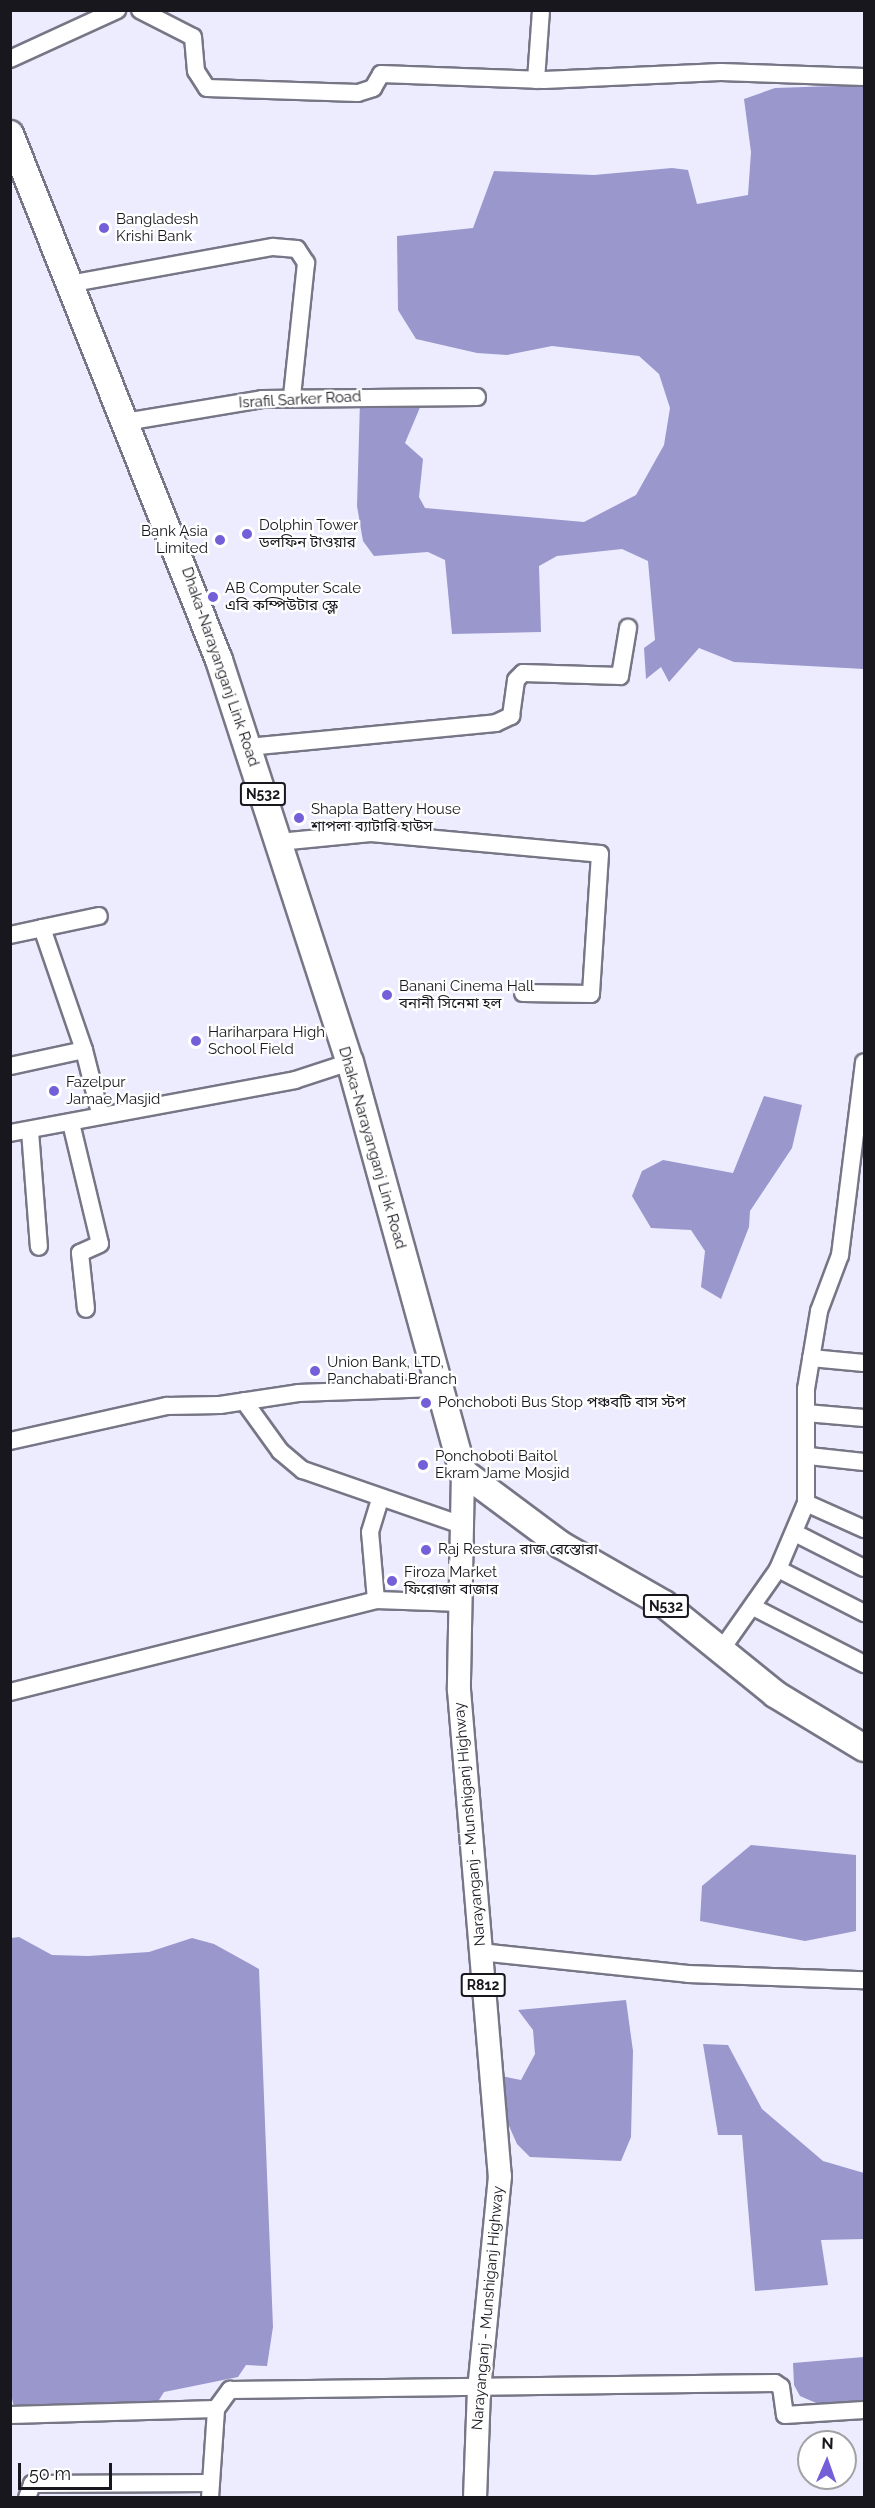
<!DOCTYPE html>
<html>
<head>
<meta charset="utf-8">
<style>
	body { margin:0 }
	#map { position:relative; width:875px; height:2508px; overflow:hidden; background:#edecfe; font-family:Raleway,"Noto Sans Bengali",sans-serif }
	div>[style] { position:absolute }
	.water>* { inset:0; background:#9a97cd }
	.roads { filter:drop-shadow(2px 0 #767686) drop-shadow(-2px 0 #767686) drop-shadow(0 2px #767686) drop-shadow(0 -2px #767686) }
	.minor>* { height:16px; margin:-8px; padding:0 8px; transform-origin:8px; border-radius:8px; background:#fff }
	.major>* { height:22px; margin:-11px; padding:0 11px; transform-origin:11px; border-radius:11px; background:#fff }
	.highway>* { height:26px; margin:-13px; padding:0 13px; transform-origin:13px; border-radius:13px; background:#fff }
	.dots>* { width:16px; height:16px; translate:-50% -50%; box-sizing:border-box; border:3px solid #fff; border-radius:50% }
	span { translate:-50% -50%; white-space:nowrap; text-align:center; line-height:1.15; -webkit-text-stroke:4.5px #fff; paint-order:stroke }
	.shield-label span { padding:2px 4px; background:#fff; border:2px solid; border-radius:4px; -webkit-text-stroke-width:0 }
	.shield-label { font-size:14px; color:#17171d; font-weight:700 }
	.poi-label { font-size:15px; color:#17171d }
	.left { translate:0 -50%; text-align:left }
	.right { translate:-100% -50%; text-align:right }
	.street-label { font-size:15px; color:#17171d }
	.frame { position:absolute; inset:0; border:12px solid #17171d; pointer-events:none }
	.north { position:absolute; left:797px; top:2430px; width:60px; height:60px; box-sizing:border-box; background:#fff; border:2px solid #a2a2a5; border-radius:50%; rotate:2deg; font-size:16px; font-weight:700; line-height:24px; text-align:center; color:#17171d }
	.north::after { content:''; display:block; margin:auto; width:21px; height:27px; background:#745fd9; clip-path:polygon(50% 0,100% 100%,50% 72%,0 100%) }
	.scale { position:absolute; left:18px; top:2463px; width:94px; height:27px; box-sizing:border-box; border:3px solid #17171d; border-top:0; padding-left:8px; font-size:18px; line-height:21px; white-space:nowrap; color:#17171d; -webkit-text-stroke:4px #fff; paint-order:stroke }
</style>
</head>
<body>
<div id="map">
	<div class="water">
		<i style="clip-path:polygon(864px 85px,864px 669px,734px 662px,699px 648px,669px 682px,661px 667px,646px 679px,644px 648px,655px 640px,648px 561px,622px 549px,557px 556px,539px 566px,541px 632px,452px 634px,445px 560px,428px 552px,374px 556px,363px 541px,357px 506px,360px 401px,421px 405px,405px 443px,423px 459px,419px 497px,425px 508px,584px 522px,636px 495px,664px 445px,670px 408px,659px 374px,639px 356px,552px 346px,507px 355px,477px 353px,416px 339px,398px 310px,397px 236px,473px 228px,494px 171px,594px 175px,672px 168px,688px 170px,697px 204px,748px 195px,751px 152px,744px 99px,775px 88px)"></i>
		<i style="clip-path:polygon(764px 1096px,802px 1105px,792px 1148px,750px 1211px,749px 1227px,721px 1299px,701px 1287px,705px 1251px,691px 1230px,651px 1228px,632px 1196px,642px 1171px,663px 1160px,733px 1173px)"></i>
		<i style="clip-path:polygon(751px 1845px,856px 1855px,856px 1931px,805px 1941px,700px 1921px,702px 1886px)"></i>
		<i style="clip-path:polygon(19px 1937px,52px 1955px,88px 1956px,149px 1952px,192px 1938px,214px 1944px,259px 1969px,273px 2327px,267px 2366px,246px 2365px,238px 2377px,164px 2392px,154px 2408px,16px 2414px,11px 2395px,11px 1938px)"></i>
		<i style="clip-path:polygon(626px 2000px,633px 2051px,631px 2137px,621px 2161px,530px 2157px,517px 2144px,505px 2117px,501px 2076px,521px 2080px,535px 2054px,533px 2030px,518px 2010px)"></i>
		<i style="clip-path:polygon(703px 2044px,728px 2045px,762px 2109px,823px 2161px,864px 2173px,864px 2239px,821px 2240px,828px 2285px,755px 2291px,742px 2135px,718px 2135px)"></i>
		<i style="clip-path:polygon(864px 2357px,864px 2401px,823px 2406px,800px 2396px,794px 2385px,793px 2363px)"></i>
	</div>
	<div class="roads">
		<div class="minor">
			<i style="left:140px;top:10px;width:59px;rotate:27deg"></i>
			<i style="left:193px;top:37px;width:34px;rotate:85deg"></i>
			<i style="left:196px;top:71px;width:20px;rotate:57deg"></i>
			<i style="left:207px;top:88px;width:151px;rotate:1.9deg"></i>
			<i style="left:358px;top:93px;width:16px;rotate:-18deg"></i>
			<i style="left:373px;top:88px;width:16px;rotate:-60deg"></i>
			<i style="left:381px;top:74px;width:163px;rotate:2.1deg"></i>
			<i style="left:544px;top:80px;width:177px;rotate:-2.6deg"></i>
			<i style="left:721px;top:72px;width:143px;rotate:2deg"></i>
			<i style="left:10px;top:59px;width:118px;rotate:-24.6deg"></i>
			<i style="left:536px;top:80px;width:70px;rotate:-85.9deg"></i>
			<i style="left:74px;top:283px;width:202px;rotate:-10.3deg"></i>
			<i style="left:273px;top:247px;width:24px;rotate:5deg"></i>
			<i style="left:297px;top:249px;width:17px;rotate:57deg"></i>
			<i style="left:306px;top:263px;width:135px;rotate:96deg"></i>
			<i style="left:125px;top:422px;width:139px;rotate:-9.5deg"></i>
			<i style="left:262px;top:399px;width:215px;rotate:-0.5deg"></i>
			<i style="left:248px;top:747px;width:249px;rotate:-5.5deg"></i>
			<i style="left:496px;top:723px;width:17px;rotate:-25deg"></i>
			<i style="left:511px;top:716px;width:36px;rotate:-82deg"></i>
			<i style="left:516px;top:680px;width:10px;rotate:-45deg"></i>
			<i style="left:523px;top:673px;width:97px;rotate:1.8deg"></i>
			<i style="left:620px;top:676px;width:49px;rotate:-80.5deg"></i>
			<i style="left:279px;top:842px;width:92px;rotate:-5.6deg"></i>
			<i style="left:371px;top:833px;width:230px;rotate:5.2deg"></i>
			<i style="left:600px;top:854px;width:140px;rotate:93.7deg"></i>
			<i style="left:591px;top:994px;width:68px;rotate:-179.2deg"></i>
			<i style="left:42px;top:928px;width:58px;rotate:-11.9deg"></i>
			<i style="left:10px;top:935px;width:33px;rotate:-12deg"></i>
			<i style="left:42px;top:928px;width:129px;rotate:71deg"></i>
			<i style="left:84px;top:1050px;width:76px;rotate:167.8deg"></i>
			<i style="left:84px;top:1050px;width:65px;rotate:75.7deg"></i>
			<i style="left:71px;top:1123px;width:124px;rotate:76.5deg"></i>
			<i style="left:100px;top:1244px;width:22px;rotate:156deg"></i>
			<i style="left:80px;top:1253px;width:56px;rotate:83.9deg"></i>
			<i style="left:30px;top:1131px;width:116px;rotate:85.6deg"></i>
			<i style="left:10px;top:1133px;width:290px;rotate:-10.5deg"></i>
			<i style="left:295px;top:1080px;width:58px;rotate:-18.1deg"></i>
			<i style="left:811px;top:1358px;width:53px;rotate:5.4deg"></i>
			<i style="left:244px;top:1401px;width:62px;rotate:54.2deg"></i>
			<i style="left:280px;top:1451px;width:30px;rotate:40deg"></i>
			<i style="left:303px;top:1470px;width:171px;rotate:19.1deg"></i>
			<i style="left:806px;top:1413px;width:58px;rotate:4.9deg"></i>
			<i style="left:10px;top:1441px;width:161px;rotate:-12.6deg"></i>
			<i style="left:167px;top:1406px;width:53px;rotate:-1.1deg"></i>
			<i style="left:220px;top:1405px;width:79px;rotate:-8.7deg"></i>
			<i style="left:298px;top:1393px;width:138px;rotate:-2.1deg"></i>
			<i style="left:809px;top:1456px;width:55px;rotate:6.2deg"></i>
			<i style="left:806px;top:1503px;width:64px;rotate:24.1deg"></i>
			<i style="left:795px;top:1533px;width:77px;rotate:26.9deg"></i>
			<i style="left:778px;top:1569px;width:97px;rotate:27.1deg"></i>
			<i style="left:376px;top:1600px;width:68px;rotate:-95deg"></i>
			<i style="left:370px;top:1532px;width:34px;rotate:-73deg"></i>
			<i style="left:755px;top:1608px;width:123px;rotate:27.2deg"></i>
			<i style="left:719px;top:1653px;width:103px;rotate:-54.9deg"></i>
			<i style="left:778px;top:1569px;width:72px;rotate:-67deg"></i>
			<i style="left:806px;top:1503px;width:114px;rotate:-90deg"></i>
			<i style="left:806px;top:1389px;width:79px;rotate:-80.5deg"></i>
			<i style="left:819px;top:1311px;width:60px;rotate:-69.4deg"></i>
			<i style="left:840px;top:1255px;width:194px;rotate:-82.9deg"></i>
			<i style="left:10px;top:1692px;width:377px;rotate:-14.1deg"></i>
			<i style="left:376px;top:1600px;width:85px;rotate:2deg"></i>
			<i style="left:480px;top:1952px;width:209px;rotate:6deg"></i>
			<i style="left:688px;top:1974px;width:176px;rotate:2deg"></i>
			<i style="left:10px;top:2415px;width:206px;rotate:-1.7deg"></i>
			<i style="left:27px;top:2498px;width:15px;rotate:-70deg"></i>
			<i style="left:32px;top:2484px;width:179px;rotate:-0.3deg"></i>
			<i style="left:210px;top:2498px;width:89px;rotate:-86.1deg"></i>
			<i style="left:216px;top:2409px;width:24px;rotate:-54deg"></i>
			<i style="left:230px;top:2390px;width:545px;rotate:-0.74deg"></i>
			<i style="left:775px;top:2383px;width:7px;rotate:34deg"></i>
			<i style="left:781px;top:2387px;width:28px;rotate:82deg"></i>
			<i style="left:785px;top:2415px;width:79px;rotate:-3.6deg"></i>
		</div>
		<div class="major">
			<i style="left:463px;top:1472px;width:218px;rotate:91.1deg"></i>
			<i style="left:459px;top:1690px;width:488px;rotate:85.2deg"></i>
			<i style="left:500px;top:2176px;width:214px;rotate:95.6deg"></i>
			<i style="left:479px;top:2389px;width:109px;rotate:92.1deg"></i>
		</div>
		<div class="highway">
			<i style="left:10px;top:134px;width:566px;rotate:68.33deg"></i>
			<i style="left:219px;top:660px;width:423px;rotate:72deg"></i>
			<i style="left:350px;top:1062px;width:425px;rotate:74.6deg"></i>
			<i style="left:463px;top:1472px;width:122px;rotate:36.7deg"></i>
			<i style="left:561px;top:1545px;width:119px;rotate:29.8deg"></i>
			<i style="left:664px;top:1604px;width:143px;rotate:39deg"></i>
			<i style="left:775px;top:1694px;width:104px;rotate:31.2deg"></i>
		</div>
	</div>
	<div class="dots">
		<i style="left:104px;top:228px;background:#745fd9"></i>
		<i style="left:247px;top:534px;background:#745fd9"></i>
		<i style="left:220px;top:540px;background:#745fd9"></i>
		<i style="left:213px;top:597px;background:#745fd9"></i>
		<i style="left:299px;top:818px;background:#745fd9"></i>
		<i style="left:387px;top:995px;background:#745fd9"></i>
		<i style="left:196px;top:1041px;background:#745fd9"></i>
		<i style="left:54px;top:1091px;background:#745fd9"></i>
		<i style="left:315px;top:1371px;background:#745fd9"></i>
		<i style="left:426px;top:1403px;background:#745fd9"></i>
		<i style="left:423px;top:1465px;background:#745fd9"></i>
		<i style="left:426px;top:1550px;background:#745fd9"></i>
		<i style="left:392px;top:1581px;background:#745fd9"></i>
	</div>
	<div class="shield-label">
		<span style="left:263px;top:794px">N532</span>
		<span style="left:666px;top:1606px">N532</span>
		<span style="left:483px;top:1985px">R812</span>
	</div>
	<div class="poi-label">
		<span class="left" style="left:116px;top:228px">Bangladesh<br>Krishi Bank</span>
		<span class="left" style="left:259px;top:534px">Dolphin Tower<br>ডলফিন টাওয়ার</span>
		<span class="right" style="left:208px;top:540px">Bank Asia<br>Limited</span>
		<span class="left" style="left:225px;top:597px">AB Computer Scale<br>এবি কম্পিউটার স্কেল</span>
		<span class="left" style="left:311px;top:818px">Shapla Battery House<br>শাপলা ব্যাটারি হাউস</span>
		<span class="left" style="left:399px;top:995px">Banani Cinema Hall<br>বনানী সিনেমা হল</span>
		<span class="left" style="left:208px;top:1041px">Hariharpara High<br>School Field</span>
		<span class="left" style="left:66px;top:1091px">Fazelpur<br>Jamae Masjid</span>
		<span class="left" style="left:327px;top:1371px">Union Bank, LTD,<br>Panchabati Branch</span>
		<span class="left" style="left:438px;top:1403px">Ponchoboti Bus Stop পঞ্চবটি বাস স্টপ</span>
		<span class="left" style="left:435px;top:1465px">Ponchoboti Baitol<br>Ekram Jame Mosjid</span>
		<span class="left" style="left:438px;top:1550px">Raj Restura রাজ রেস্তোরা</span>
		<span class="left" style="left:404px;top:1581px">Firoza Market<br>ফিরোজা বাজার</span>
	</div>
	<div class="street-label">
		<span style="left:300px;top:400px;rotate:-3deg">Israfil Sarker Road</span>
		<span style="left:220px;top:667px;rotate:71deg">Dhaka-Narayanganj Link Road</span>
		<span style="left:372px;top:1148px;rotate:74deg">Dhaka-Narayanganj Link Road</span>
		<span style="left:470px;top:1824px;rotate:-95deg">Narayanganj - Munshiganj Highway</span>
		<span style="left:488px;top:2308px;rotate:-85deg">Narayanganj - Munshiganj Highway</span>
	</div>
	<div class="frame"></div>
	<div class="north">N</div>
	<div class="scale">50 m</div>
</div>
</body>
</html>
